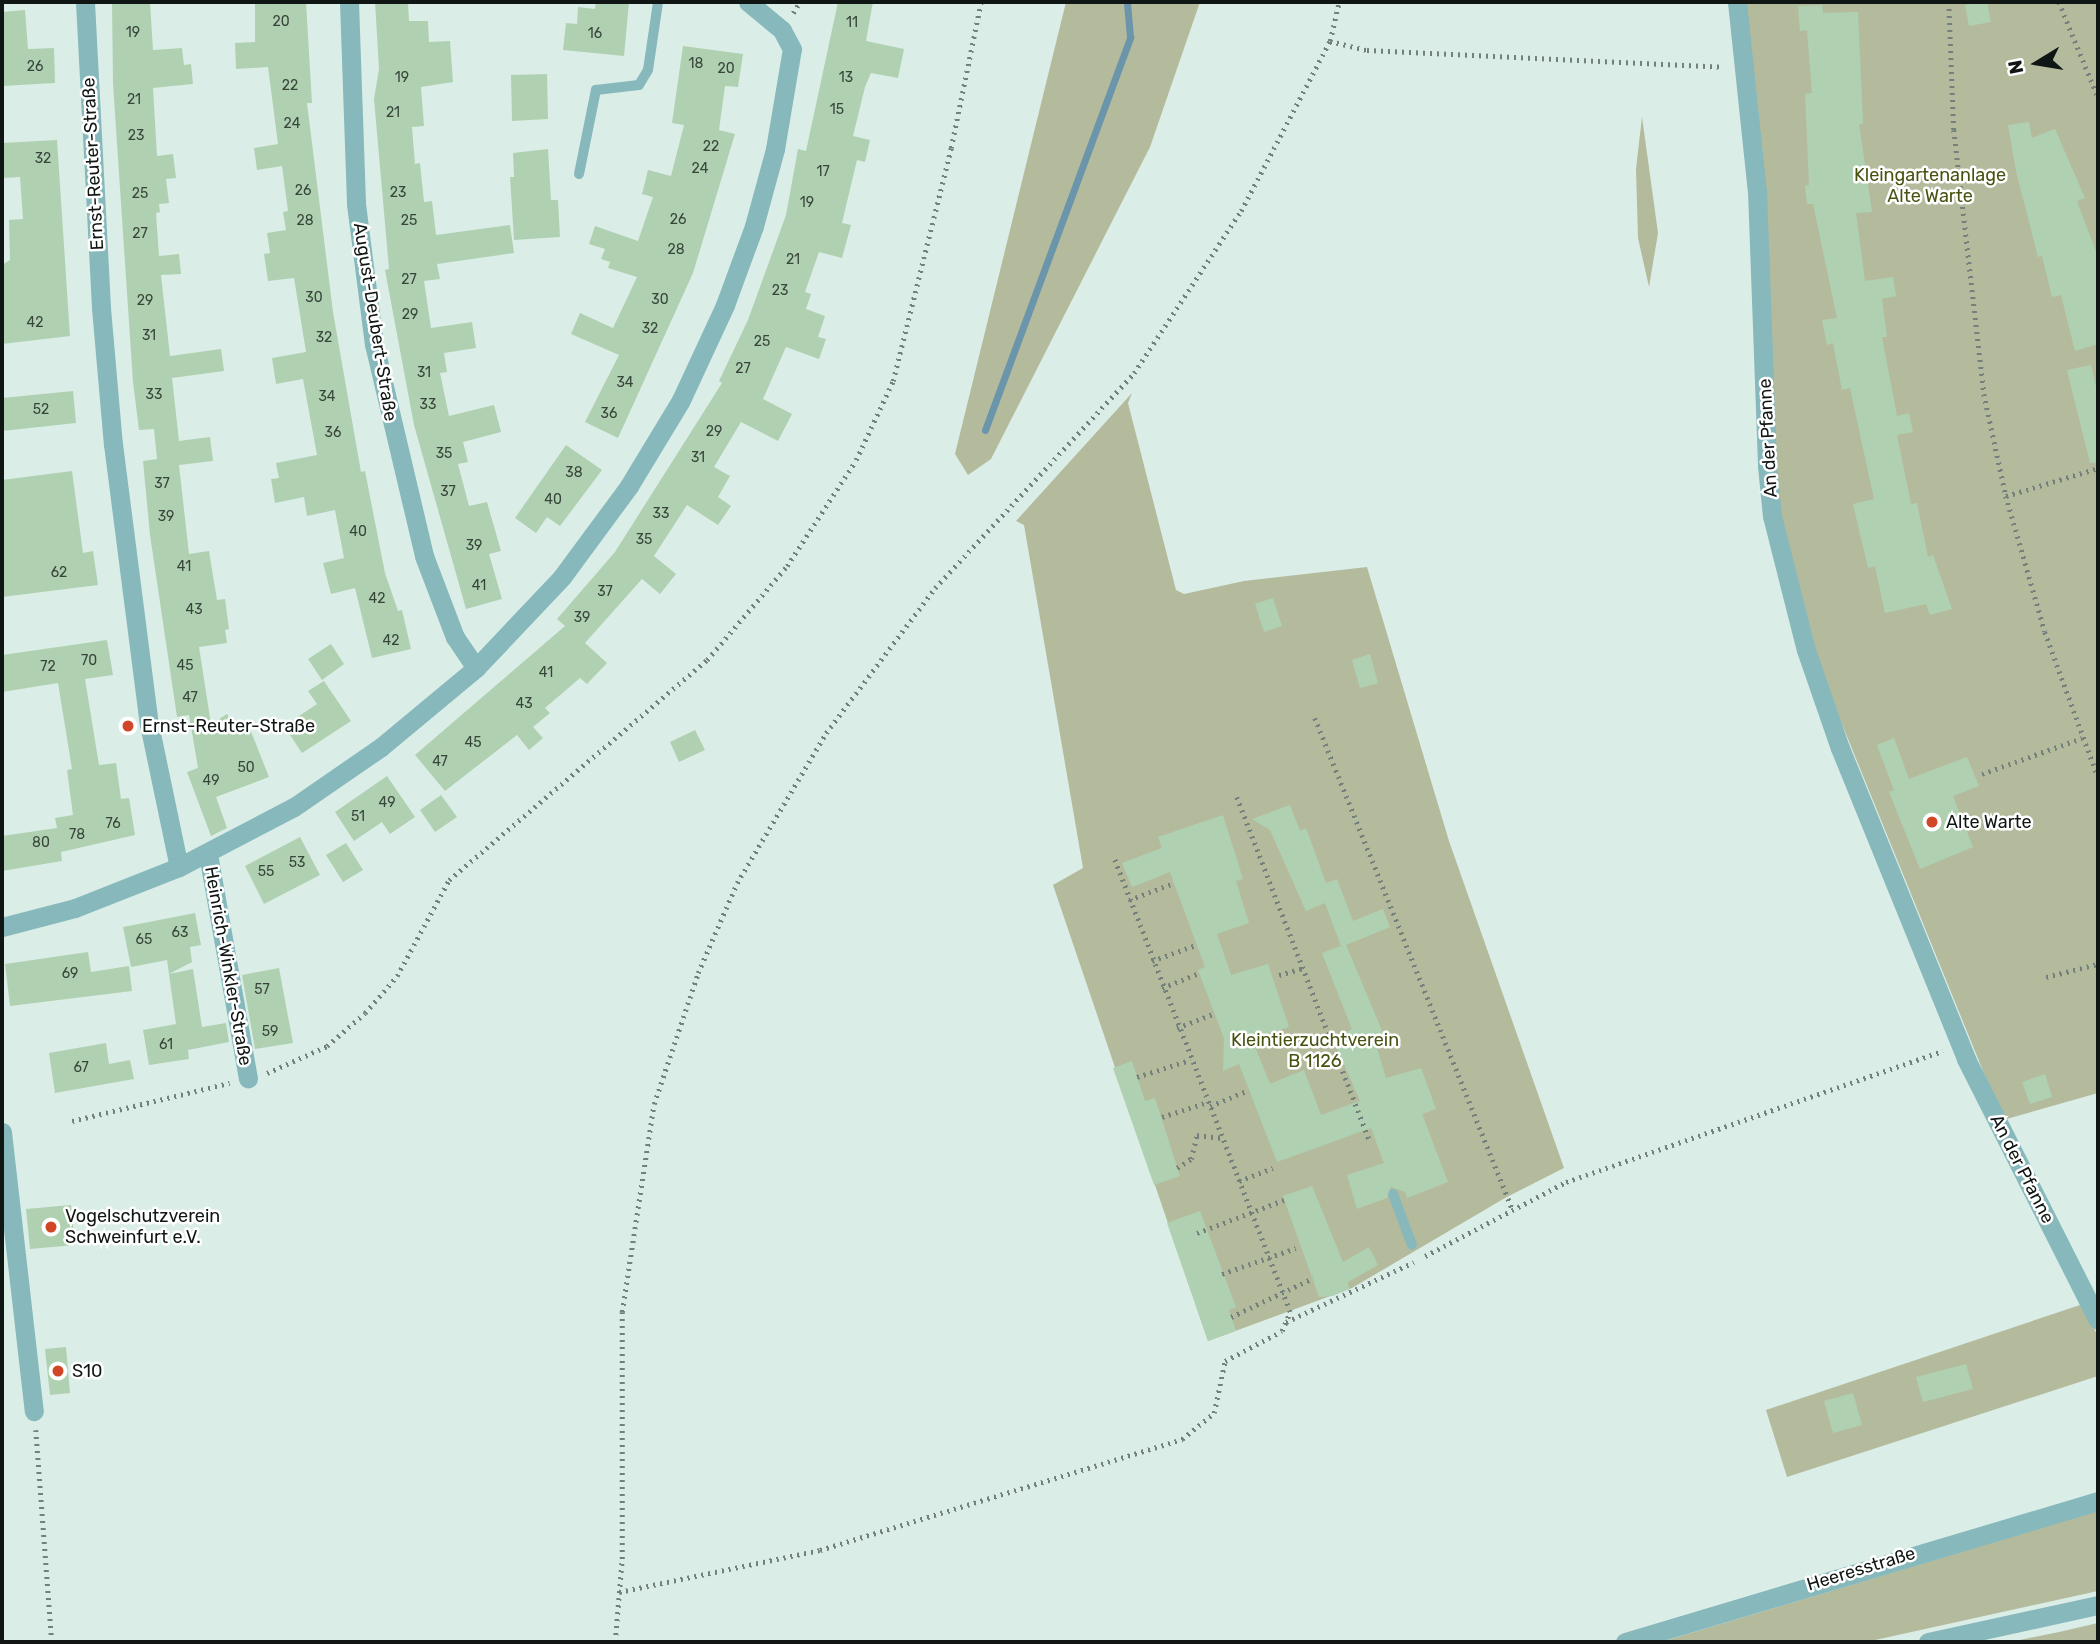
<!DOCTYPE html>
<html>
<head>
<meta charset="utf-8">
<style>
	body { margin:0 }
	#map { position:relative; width:2100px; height:1644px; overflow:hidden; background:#dbede7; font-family:Rubik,sans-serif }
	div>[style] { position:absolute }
	.green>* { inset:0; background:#b4bb9d }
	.stream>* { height:7px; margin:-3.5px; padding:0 3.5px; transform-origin:3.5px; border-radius:3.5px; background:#6a95ab }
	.building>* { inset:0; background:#afd1b1 }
	.path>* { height:4.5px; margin-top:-2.25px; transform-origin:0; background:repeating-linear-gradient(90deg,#74807c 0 2px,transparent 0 7px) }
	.lane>* { height:10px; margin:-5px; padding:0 5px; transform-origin:5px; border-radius:5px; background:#86b8bc }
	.street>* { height:19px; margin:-9.5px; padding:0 9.5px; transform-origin:9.5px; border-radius:9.5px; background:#86b8bc }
	.dots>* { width:19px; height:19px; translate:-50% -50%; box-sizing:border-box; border:4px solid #fff; border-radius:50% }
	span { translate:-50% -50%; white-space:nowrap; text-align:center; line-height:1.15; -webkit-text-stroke:5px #fff; paint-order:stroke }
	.number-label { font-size:14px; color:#38453b }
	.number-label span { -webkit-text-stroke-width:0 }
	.street-label { font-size:18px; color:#101614 }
	.park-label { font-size:18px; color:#485312 }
	.poi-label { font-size:18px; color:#101614 }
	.left { translate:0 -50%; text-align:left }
	.frame { position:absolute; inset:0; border:4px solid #101614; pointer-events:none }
	.north { position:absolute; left:2002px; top:28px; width:70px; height:70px; -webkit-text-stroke:5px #fff; paint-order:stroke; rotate:259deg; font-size:19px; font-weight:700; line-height:28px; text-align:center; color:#101614 }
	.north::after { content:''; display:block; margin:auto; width:24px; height:32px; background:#101614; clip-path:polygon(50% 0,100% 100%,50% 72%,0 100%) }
</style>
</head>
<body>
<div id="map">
	<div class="green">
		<i style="clip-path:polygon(1066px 2px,1200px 2px,1150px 147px,991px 459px,968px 475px,955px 454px)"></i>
		<i style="clip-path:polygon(1743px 2px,2098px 2px,2098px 1093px,2003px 1120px,1811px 648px,1778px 503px)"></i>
		<i style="clip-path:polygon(1642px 117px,1658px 233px,1649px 287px,1638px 238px,1636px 169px)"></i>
		<i style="clip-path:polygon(1132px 393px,1128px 403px,1176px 590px,1184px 594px,1244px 581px,1367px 567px,1449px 841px,1564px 1168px,1505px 1198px,1352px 1288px,1208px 1341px,1053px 885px,1083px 868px,1024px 525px,1016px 521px)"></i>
		<i style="clip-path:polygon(2083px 1304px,2098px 1337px,2098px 1376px,1787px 1477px,1766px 1410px)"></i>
		<i style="clip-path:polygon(2098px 1511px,2098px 1591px,1866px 1642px,1661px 1642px)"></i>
		<i style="clip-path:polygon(2098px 1623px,2098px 1642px,2010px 1642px,2059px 1632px)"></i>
	</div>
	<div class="stream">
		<i style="left:985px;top:430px;width:419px;rotate:-69.7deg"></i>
		<i style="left:1130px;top:37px;width:35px;rotate:-95deg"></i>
	</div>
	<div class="building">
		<i style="clip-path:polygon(112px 2px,150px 2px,153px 50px,182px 48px,184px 65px,191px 64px,193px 84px,153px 88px,157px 156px,173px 154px,176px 178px,166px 179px,169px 203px,159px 204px,160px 212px,156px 213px,159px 256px,179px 254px,181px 274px,161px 275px,170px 356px,221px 349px,224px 371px,172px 378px,179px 441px,210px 437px,213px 461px,179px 465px,189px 554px,209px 551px,217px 600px,225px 599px,229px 629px,225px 630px,227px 643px,199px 647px,211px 724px,227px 714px,240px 735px,250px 729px,269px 777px,216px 797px,227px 828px,211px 836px,187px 772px,198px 768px,189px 715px,177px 717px,150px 535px,143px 461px,157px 459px,154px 429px,139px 430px,133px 382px,113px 84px)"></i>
		<i style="clip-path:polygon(255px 2px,306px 2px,312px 103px,307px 103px,333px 312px,361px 472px,365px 471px,385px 573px,398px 611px,402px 610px,411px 649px,372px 658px,355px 588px,331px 594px,323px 563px,344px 558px,335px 510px,307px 516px,304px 497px,275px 503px,271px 479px,279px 478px,276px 463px,317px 455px,303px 379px,276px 384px,272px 358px,306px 352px,294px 278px,268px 281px,264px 254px,270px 253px,267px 233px,286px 230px,283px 212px,288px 211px,282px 166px,257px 170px,254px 148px,278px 144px,268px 67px,236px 69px,235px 43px,255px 42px)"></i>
		<i style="clip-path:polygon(375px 2px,408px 2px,409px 21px,428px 21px,429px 42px,450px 41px,453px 82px,421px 87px,424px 126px,412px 127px,415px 164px,420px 163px,424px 202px,432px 201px,436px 235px,510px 225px,514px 253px,437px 264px,440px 279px,424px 281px,431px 328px,472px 322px,476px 348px,444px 353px,447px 372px,440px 373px,449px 416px,494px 405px,501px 432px,463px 442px,468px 462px,458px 464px,469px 506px,487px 502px,501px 551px,489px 554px,502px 599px,466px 609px,414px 425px,385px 270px,389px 269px,374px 99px,379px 69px)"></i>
		<i style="clip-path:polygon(596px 2px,629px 2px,624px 56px,563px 50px,566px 23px,577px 24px,578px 7px,595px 9px)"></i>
		<i style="clip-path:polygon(838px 2px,873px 2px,866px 41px,904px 49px,898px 78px,871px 73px,865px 87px,853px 136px,870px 140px,865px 162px,857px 160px,842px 223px,851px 225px,842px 258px,819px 252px,805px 292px,811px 294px,806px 309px,825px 316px,818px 337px,826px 339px,819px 359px,786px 347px,763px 399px,792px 414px,778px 441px,741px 422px,714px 467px,730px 476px,718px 497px,731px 506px,718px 525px,687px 505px,654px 556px,676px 574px,660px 594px,642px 579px,585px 643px,607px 663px,587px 684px,580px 678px,545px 708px,550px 713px,533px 727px,543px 738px,529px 750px,517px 735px,445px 791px,415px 755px,565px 626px,557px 619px,615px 552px,722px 383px,719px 381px,748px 320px,786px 215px,798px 149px,806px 151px)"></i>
		<i style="clip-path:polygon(1987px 2px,1991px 22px,1969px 26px,1965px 5px)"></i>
		<i style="clip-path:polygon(1822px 5px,1823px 13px,1858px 12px,1863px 124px,1859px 124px,1872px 212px,1856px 213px,1865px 281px,1893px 277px,1896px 296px,1882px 299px,1887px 337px,1882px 337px,1897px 416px,1909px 413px,1913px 432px,1897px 435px,1911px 504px,1917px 503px,1928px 557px,1933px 555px,1952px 609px,1930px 615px,1926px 604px,1885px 613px,1875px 566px,1868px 568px,1853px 504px,1874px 499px,1850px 388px,1842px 390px,1833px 343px,1827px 345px,1822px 320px,1837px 318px,1813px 204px,1807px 204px,1805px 186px,1809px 185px,1805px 94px,1812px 93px,1807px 30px,1800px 31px,1798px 6px)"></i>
		<i style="clip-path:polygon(25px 10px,28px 49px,54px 48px,55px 83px,2px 86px,2px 12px)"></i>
		<i style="clip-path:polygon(683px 46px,743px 54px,738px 87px,725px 86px,719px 130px,735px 134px,693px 273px,618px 438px,585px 422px,619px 355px,571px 334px,580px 313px,613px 328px,637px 277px,608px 268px,610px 262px,601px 259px,605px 249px,589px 244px,595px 226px,638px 241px,653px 197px,642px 194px,648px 170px,671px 176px,684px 125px,672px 123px)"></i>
		<i style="clip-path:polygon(547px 74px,548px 119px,512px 121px,511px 75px)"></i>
		<i style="clip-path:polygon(2029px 122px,2032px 138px,2055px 129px,2085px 198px,2077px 201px,2098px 257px,2098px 344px,2075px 351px,2061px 295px,2052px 297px,2042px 256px,2038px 257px,2016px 171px,2008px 125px)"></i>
		<i style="clip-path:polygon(57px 140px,70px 336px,2px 344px,2px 265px,10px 260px,9px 220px,23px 219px,20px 177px,2px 178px,2px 143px)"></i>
		<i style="clip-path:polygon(548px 149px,551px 200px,558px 200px,560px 237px,514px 240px,510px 177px,514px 177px,513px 153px)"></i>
		<i style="clip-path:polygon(2091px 365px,2098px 396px,2098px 462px,2090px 463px,2067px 370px)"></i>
		<i style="clip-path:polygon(73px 391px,76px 423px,2px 431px,2px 398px)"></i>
		<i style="clip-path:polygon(566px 445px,602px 470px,560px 526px,547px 517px,536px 533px,515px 518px)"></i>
		<i style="clip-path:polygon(72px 471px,83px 553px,93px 551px,98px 585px,2px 597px,2px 480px)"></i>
		<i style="clip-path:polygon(1273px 598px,1282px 626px,1264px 632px,1255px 604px)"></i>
		<i style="clip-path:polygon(107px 640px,113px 675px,85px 679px,99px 765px,116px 763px,121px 799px,129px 798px,135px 835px,61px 852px,62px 861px,2px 871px,2px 836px,57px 828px,55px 818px,73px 815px,67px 770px,72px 769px,58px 683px,2px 692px,2px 655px)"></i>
		<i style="clip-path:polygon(331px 644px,344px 664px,322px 680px,308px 659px)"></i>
		<i style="clip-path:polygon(1370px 654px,1378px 683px,1360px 688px,1352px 660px)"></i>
		<i style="clip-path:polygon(324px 681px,351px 721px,302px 753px,284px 726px,317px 704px,308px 691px)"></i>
		<i style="clip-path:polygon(695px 730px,705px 750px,679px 762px,670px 742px)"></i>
		<i style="clip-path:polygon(1894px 738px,1909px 779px,1967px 757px,1979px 786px,1953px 796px,1973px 847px,1920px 869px,1889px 792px,1894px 790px,1877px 745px)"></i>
		<i style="clip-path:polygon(387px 776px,415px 817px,390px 834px,382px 822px,354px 841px,335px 812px)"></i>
		<i style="clip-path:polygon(441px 795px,457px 817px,435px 832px,420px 810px)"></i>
		<i style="clip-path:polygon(1290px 805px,1300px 831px,1306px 828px,1326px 883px,1337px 879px,1353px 921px,1383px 909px,1390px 927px,1346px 945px,1386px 1040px,1376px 1045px,1386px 1078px,1421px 1068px,1436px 1109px,1422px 1114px,1448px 1182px,1407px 1198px,1405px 1192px,1391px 1187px,1387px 1198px,1357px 1209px,1347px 1175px,1384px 1163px,1371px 1128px,1277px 1162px,1239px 1064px,1223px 1071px,1224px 1038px,1198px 970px,1205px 967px,1170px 872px,1132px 887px,1122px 863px,1162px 848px,1158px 837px,1223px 815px,1243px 879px,1236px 881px,1249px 923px,1217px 934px,1231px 975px,1268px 964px,1289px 1027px,1252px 1039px,1270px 1084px,1304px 1070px,1321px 1115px,1360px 1101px,1333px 1039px,1352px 1029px,1322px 953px,1341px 946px,1325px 903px,1306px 911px,1270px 830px,1252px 819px)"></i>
		<i style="clip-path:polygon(300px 837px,320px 875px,264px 904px,245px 866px)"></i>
		<i style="clip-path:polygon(346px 843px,363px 870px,343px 882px,326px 855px)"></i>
		<i style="clip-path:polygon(195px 913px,201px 945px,190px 947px,192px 962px,169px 974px,193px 969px,202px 1027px,226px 1023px,229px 1042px,188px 1050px,189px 1059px,149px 1065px,143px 1030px,176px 1024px,167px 960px,131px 967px,123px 927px)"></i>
		<i style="clip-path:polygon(88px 952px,91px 972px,129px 966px,132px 991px,10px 1006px,5px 964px)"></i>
		<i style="clip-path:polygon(279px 968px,293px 1043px,255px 1049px,242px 975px)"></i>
		<i style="clip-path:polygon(106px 1043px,109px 1064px,130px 1060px,134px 1079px,55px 1093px,49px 1053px)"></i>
		<i style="clip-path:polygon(1132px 1061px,1145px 1101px,1155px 1098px,1180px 1176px,1154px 1185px,1113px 1068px)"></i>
		<i style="clip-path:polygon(2045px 1074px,2052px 1097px,2030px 1104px,2022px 1082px)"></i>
		<i style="clip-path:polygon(1312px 1186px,1343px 1262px,1369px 1247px,1378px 1265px,1348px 1282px,1349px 1289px,1333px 1296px,1319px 1297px,1283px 1196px)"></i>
		<i style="clip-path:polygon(71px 1205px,75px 1245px,30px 1249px,26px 1209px)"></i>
		<i style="clip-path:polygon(1200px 1211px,1236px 1307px,1229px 1310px,1236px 1331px,1208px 1341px,1167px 1223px)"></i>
		<i style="clip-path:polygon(66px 1347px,70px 1393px,50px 1395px,45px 1349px)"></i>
		<i style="clip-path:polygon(1966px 1364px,1973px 1389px,1923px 1402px,1916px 1377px)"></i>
		<i style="clip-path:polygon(1853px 1393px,1862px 1425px,1833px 1433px,1824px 1401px)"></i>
	</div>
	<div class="path">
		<i style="left:1949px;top:2px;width:128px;rotate:87.8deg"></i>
		<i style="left:1954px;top:130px;width:266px;rotate:83.5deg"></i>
		<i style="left:1984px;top:394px;width:104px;rotate:77.8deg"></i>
		<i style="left:2006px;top:496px;width:141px;rotate:74deg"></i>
		<i style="left:2045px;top:632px;width:154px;rotate:69.9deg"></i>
		<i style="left:2059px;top:2px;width:103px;rotate:67.7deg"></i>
		<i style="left:793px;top:13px;width:13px;rotate:-58deg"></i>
		<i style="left:1330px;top:41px;width:40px;rotate:-77deg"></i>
		<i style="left:2006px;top:496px;width:96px;rotate:-16.9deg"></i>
		<i style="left:1315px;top:718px;width:528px;rotate:68.1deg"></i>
		<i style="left:1982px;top:774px;width:106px;rotate:-19.8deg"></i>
		<i style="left:1237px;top:797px;width:367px;rotate:68.9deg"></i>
		<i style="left:1129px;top:900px;width:48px;rotate:-20.7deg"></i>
		<i style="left:1152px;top:961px;width:47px;rotate:-20deg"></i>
		<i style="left:1279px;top:975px;width:25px;rotate:-16deg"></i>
		<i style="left:2046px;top:977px;width:54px;rotate:-14deg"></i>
		<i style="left:1162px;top:988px;width:40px;rotate:-22deg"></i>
		<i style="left:1177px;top:1028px;width:41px;rotate:-21.5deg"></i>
		<i style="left:267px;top:1073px;width:66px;rotate:-24.2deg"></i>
		<i style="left:327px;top:1046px;width:50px;rotate:-41deg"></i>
		<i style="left:365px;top:1013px;width:49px;rotate:-49.1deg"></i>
		<i style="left:397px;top:976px;width:109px;rotate:-61.6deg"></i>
		<i style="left:449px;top:880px;width:339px;rotate:-40.5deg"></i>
		<i style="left:707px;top:660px;width:123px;rotate:-49.6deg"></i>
		<i style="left:787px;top:566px;width:126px;rotate:-56.9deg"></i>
		<i style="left:856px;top:460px;width:87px;rotate:-64.9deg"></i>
		<i style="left:893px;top:381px;width:240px;rotate:-76deg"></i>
		<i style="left:951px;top:148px;width:149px;rotate:-78.4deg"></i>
		<i style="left:1137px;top:1077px;width:56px;rotate:-17.8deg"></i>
		<i style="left:1210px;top:1106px;width:42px;rotate:-22.3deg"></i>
		<i style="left:1162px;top:1117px;width:48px;rotate:-18.1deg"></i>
		<i style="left:72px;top:1121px;width:162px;rotate:-13.6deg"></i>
		<i style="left:1177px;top:1168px;width:17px;rotate:-33deg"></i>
		<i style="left:1191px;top:1159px;width:25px;rotate:-76deg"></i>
		<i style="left:1197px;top:1135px;width:25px;rotate:7deg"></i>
		<i style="left:1239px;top:1181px;width:36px;rotate:-21deg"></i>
		<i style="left:1197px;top:1233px;width:93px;rotate:-20.8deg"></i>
		<i style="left:1425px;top:1256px;width:159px;rotate:-27.7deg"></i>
		<i style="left:1566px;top:1182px;width:399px;rotate:-19.2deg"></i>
		<i style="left:1222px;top:1274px;width:78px;rotate:-19.4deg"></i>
		<i style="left:1231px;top:1317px;width:91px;rotate:-25.4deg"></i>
		<i style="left:1286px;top:1322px;width:141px;rotate:-25.1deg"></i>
		<i style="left:36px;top:1430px;width:213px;rotate:85.7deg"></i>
		<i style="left:619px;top:1592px;width:205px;rotate:-11.8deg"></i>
		<i style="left:820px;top:1550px;width:379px;rotate:-17deg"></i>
		<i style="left:1182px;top:1439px;width:41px;rotate:-39.1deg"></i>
		<i style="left:1214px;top:1413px;width:53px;rotate:-78.1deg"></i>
		<i style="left:1225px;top:1361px;width:64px;rotate:-27.8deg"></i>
		<i style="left:1282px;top:1331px;width:21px;rotate:-67deg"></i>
		<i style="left:1290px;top:1312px;width:489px;rotate:-111.2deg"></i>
		<i style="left:615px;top:1642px;width:83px;rotate:-85.2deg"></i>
		<i style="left:622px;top:1559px;width:247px;rotate:-90deg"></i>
		<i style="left:622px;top:1312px;width:210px;rotate:-81.3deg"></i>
		<i style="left:654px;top:1104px;width:138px;rotate:-71.4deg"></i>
		<i style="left:698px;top:973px;width:98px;rotate:-66.6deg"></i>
		<i style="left:737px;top:883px;width:174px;rotate:-59.3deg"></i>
		<i style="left:826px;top:733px;width:181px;rotate:-53.1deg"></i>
		<i style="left:935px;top:588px;width:293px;rotate:-47.2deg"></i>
		<i style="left:1134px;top:373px;width:194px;rotate:-56.6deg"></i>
		<i style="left:1241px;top:211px;width:192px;rotate:-62.4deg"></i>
		<i style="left:1330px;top:41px;width:38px;rotate:14deg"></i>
		<i style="left:1367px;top:50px;width:356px;rotate:2.7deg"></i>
	</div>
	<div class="lane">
		<i style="left:579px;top:174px;width:86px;rotate:-78.6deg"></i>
		<i style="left:596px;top:90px;width:43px;rotate:-6.6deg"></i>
		<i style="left:639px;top:85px;width:17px;rotate:-59deg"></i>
		<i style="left:648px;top:70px;width:69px;rotate:-81.6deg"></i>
		<i style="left:1393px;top:1194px;width:54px;rotate:69.6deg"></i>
	</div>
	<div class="street">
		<i style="left:85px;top:2px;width:306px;rotate:87deg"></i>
		<i style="left:101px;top:308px;width:137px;rotate:85deg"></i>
		<i style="left:113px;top:444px;width:282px;rotate:82.7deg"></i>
		<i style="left:149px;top:724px;width:146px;rotate:78.2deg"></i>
		<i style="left:349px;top:2px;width:202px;rotate:88deg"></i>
		<i style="left:356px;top:204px;width:141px;rotate:82.7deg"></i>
		<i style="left:374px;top:344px;width:218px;rotate:76.7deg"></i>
		<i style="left:424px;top:556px;width:87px;rotate:69.1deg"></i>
		<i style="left:455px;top:637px;width:37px;rotate:56deg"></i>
		<i style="left:1737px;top:2px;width:190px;rotate:84deg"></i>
		<i style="left:1757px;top:191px;width:275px;rotate:87.9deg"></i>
		<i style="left:1767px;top:466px;width:50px;rotate:84.3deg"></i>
		<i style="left:1772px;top:516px;width:138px;rotate:75.8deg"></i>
		<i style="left:1806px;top:650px;width:104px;rotate:70.9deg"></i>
		<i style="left:1840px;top:748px;width:336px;rotate:67.9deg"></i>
		<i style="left:1966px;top:1059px;width:292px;rotate:63.2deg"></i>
		<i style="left:208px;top:854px;width:228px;rotate:79.9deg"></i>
		<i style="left:2px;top:927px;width:75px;rotate:-14.6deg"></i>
		<i style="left:75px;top:908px;width:112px;rotate:-21.5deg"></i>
		<i style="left:179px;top:867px;width:130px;rotate:-27.6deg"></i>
		<i style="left:294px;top:807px;width:106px;rotate:-34.6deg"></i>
		<i style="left:381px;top:747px;width:124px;rotate:-39.7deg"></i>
		<i style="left:476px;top:668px;width:125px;rotate:-46.6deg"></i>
		<i style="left:562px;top:577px;width:113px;rotate:-53.6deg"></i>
		<i style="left:629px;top:486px;width:100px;rotate:-58.8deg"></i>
		<i style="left:681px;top:400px;width:105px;rotate:-65.1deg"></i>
		<i style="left:725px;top:305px;width:84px;rotate:-69.8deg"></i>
		<i style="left:754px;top:226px;width:80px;rotate:-74.7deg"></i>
		<i style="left:775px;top:149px;width:101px;rotate:-80.4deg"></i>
		<i style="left:792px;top:49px;width:21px;rotate:-118deg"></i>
		<i style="left:782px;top:30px;width:44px;rotate:-140.5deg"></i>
		<i style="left:2px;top:1132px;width:281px;rotate:83.5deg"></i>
		<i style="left:1625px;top:1642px;width:494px;rotate:-16.6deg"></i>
		<i style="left:1928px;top:1642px;width:174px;rotate:-12.3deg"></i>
	</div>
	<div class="dots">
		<i style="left:128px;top:726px;background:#d04626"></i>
		<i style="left:1932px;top:822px;background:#d04626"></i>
		<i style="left:51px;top:1227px;background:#d04626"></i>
		<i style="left:58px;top:1371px;background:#d04626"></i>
	</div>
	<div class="number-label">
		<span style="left:281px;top:22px">20</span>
		<span style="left:852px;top:23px">11</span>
		<span style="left:133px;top:33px">19</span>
		<span style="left:595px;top:34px">16</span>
		<span style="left:696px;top:64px">18</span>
		<span style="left:35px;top:67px">26</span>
		<span style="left:726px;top:69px">20</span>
		<span style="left:402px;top:78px">19</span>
		<span style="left:846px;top:78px">13</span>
		<span style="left:290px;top:86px">22</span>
		<span style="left:134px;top:100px">21</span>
		<span style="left:837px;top:110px">15</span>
		<span style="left:393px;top:113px">21</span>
		<span style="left:292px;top:124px">24</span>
		<span style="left:136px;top:136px">23</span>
		<span style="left:711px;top:147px">22</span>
		<span style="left:43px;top:159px">32</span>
		<span style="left:700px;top:169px">24</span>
		<span style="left:823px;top:172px">17</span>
		<span style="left:303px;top:191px">26</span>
		<span style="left:398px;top:193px">23</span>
		<span style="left:140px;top:194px">25</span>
		<span style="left:807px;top:203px">19</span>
		<span style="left:678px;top:220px">26</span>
		<span style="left:305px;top:221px">28</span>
		<span style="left:409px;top:221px">25</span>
		<span style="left:140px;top:234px">27</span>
		<span style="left:676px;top:250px">28</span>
		<span style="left:793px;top:260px">21</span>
		<span style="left:409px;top:280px">27</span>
		<span style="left:780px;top:291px">23</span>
		<span style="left:314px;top:298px">30</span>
		<span style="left:660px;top:300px">30</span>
		<span style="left:145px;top:301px">29</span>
		<span style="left:410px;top:315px">29</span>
		<span style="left:35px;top:323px">42</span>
		<span style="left:650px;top:329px">32</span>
		<span style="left:149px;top:336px">31</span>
		<span style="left:324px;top:338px">32</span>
		<span style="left:762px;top:342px">25</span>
		<span style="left:743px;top:369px">27</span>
		<span style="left:424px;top:373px">31</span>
		<span style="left:625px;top:383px">34</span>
		<span style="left:154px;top:395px">33</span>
		<span style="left:327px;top:397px">34</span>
		<span style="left:428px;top:405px">33</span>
		<span style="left:41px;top:410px">52</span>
		<span style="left:609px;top:414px">36</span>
		<span style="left:714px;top:432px">29</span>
		<span style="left:333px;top:433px">36</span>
		<span style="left:444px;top:454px">35</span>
		<span style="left:698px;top:458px">31</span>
		<span style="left:574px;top:473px">38</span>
		<span style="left:162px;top:484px">37</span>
		<span style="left:448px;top:492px">37</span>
		<span style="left:553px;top:500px">40</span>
		<span style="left:661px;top:514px">33</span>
		<span style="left:166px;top:517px">39</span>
		<span style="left:358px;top:532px">40</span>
		<span style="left:644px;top:540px">35</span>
		<span style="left:474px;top:546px">39</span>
		<span style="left:184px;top:567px">41</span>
		<span style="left:59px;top:573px">62</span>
		<span style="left:479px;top:586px">41</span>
		<span style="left:605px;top:592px">37</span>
		<span style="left:377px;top:599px">42</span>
		<span style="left:194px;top:610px">43</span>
		<span style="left:582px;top:618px">39</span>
		<span style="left:391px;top:641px">42</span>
		<span style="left:89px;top:661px">70</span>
		<span style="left:185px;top:666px">45</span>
		<span style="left:48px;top:667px">72</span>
		<span style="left:546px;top:673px">41</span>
		<span style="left:190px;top:698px">47</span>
		<span style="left:524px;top:704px">43</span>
		<span style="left:473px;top:743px">45</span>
		<span style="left:440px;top:762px">47</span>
		<span style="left:246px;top:768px">50</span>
		<span style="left:211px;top:781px">49</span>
		<span style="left:387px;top:803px">49</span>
		<span style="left:358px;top:817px">51</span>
		<span style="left:113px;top:824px">76</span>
		<span style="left:77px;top:835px">78</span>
		<span style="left:41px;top:843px">80</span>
		<span style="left:297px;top:863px">53</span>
		<span style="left:266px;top:872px">55</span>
		<span style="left:180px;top:933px">63</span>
		<span style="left:144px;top:940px">65</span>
		<span style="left:70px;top:974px">69</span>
		<span style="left:262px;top:990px">57</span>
		<span style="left:270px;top:1032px">59</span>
		<span style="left:166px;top:1045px">61</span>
		<span style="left:81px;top:1068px">67</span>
	</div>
	<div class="street-label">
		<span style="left:93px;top:164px;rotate:-93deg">Ernst-Reuter-Straße</span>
		<span style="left:375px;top:322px;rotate:81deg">August-Deubert-Straße</span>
		<span style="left:1768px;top:438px;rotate:-93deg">An der Pfanne</span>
		<span style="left:228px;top:966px;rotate:80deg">Heinrich-Winkler-Straße</span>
		<span style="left:2022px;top:1169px;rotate:63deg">An der Pfanne</span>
		<span style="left:1861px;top:1569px;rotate:-17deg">Heeresstraße</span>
	</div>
	<div class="park-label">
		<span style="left:1930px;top:186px">Kleingartenanlage<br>Alte Warte</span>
		<span style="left:1315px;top:1051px">Kleintierzuchtverein<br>B 1126</span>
	</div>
	<div class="poi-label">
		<span class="left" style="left:142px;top:726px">Ernst-Reuter-Straße</span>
		<span class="left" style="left:1946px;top:822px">Alte Warte</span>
		<span class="left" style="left:65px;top:1227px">Vogelschutzverein<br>Schweinfurt e.V.</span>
		<span class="left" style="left:72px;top:1371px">S10</span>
	</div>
	<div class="frame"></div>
	<div class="north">N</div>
</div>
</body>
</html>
